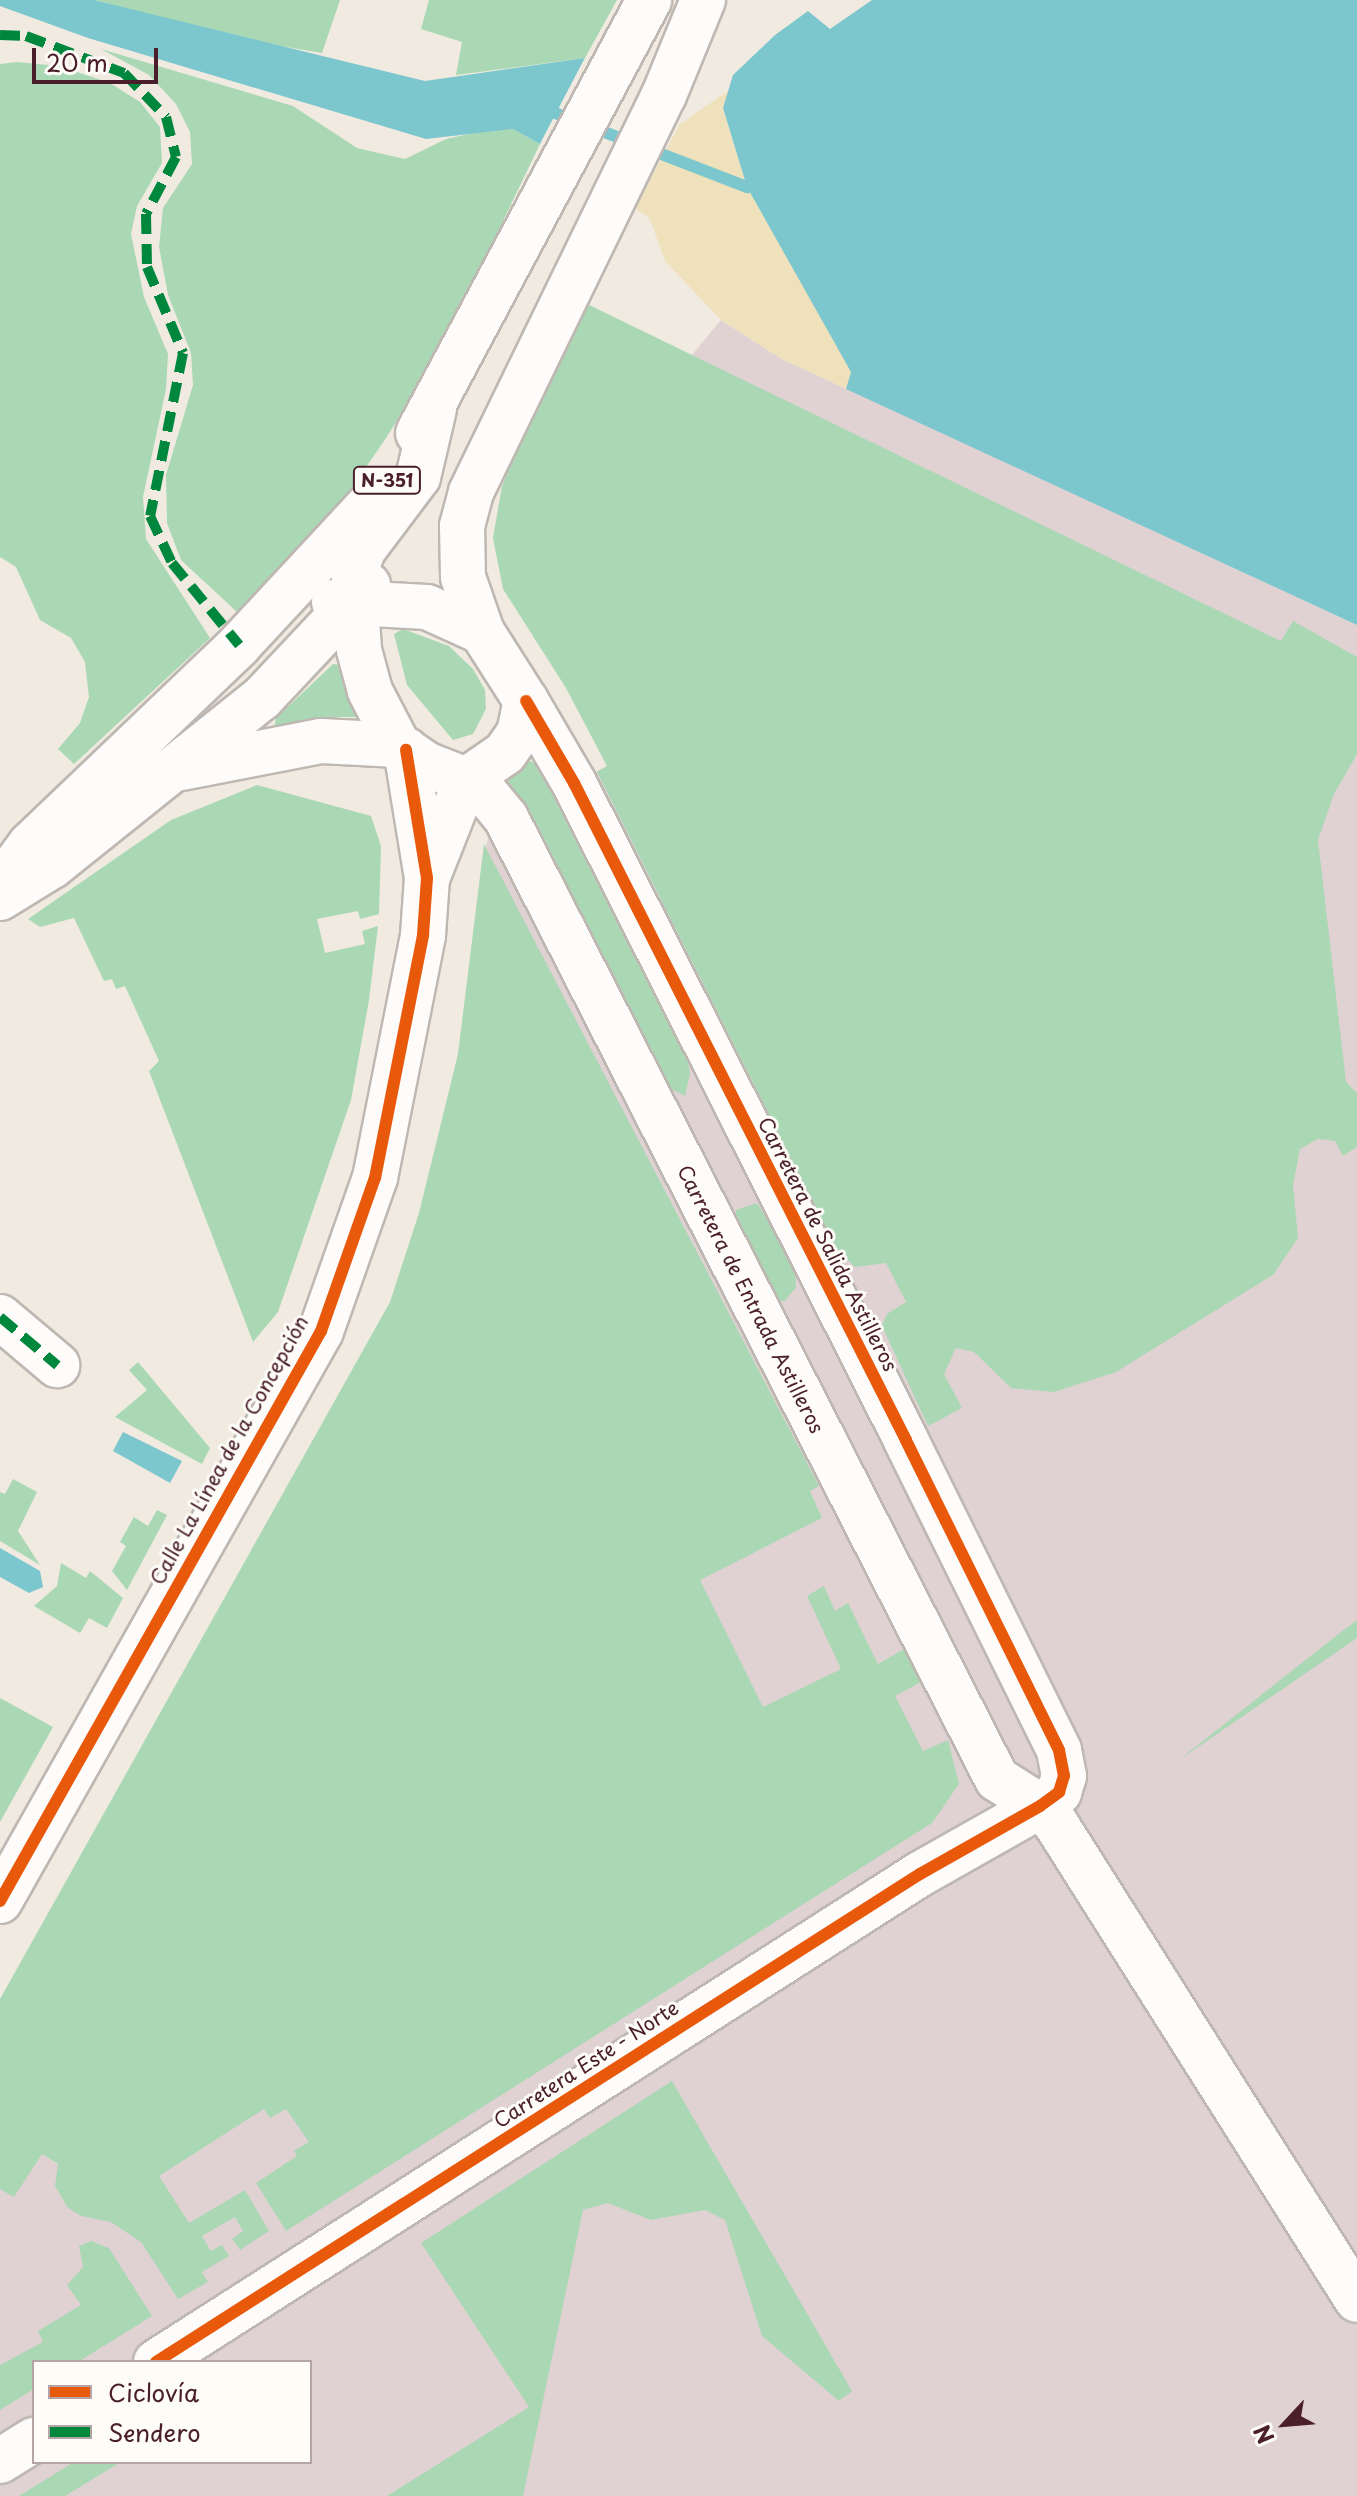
<!DOCTYPE html>
<html>
<head>
<meta charset="utf-8">
<style>
	body { margin:0 }
	#map { position:relative; width:1357px; height:2496px; overflow:hidden; background:#f0eae0; font-family:"Playpen Sans",sans-serif }
	div>[style] { position:absolute }
	.industrial>* { inset:0; background:#e0d1d2 }
	.green>* { inset:0; background:#aad8b5 }
	.sand>* { inset:0; background:#efe1bc }
	.water>* { inset:0; background:#7cc7ce }
	.pier>* { inset:0; background:#f0eae0 }
	.stream>* { height:12px; margin:-6px; padding:0 6px; transform-origin:6px; border-radius:6px; background:#7cc7ce }
	.roads { filter:drop-shadow(2px 0 #beb7b2) drop-shadow(-2px 0 #beb7b2) drop-shadow(0 2px #beb7b2) drop-shadow(0 -2px #beb7b2) }
	.minor>* { height:44px; margin:-22px; padding:0 22px; transform-origin:22px; border-radius:22px; background:#fdfcfa }
	.highway>* { height:44px; margin:-22px; padding:0 22px; transform-origin:22px; border-radius:22px; background:#fdfcfa }
	.quiet>* { height:10px; margin-top:-5px; transform-origin:0; background:repeating-linear-gradient(90deg,#00873e 0 20px,transparent 0 30px) }
	.cycleway>* { height:12px; margin:-6px; padding:0 6px; transform-origin:6px; border-radius:6px; background:#e8590c }
	span { translate:-50% -50%; white-space:nowrap; text-align:center; line-height:1.15; -webkit-text-stroke:6px #fdfcf7; paint-order:stroke }
	.shield-label span { padding:2px 6px; background:#fdfcf7; border:2px solid; border-radius:6px; -webkit-text-stroke-width:0 }
	.shield-label { font-size:18px; color:#4a1f2b; font-weight:700 }
	.street-label { font-size:20px; color:#4a1f2b }
	.legend { position:absolute; left:32px; top:2360px; width:280px; height:104px; box-sizing:border-box; background:#fdfcf7; border:2px solid #b5a4a5; margin:0; padding:10px 14px; list-style:none; font-size:24px; color:#4a1f2b }
	.legend li { display:flex; align-items:center; gap:16px; height:40px }
	.legend b { width:40px; border:2px solid #b5a4a5 }
	.north { position:absolute; left:1245px; top:2384px; width:80px; height:80px; -webkit-text-stroke:6px #fdfcf7; paint-order:stroke; rotate:244deg; font-size:22px; font-weight:700; line-height:32px; text-align:center; color:#4a1f2b }
	.north::after { content:''; display:block; margin:auto; width:28px; height:36px; background:#4a1f2b; clip-path:polygon(50% 0,100% 100%,50% 72%,0 100%) }
	.scale { position:absolute; left:32px; top:48px; width:126px; height:36px; box-sizing:border-box; border:4px solid #4a1f2b; border-top:0; padding-left:10px; font-size:24px; line-height:28px; white-space:nowrap; color:#4a1f2b; -webkit-text-stroke:6px #fdfcf7; paint-order:stroke }
</style>
</head>
<body>
<div id="map">
	<div class="industrial">
		<i style="clip-path:polygon(evenodd,721px 320px,780px 358px,1357px 625px,1357px 2496px,0 2496px,0 2126px,98px 2191px,672px 1558px,818px 1485px,481px 864px,492px 825px,607px 766px,692px 355px,721px 320px,34px 2362px,310px 2362px,310px 2462px,34px 2462px,34px 2362px)"></i>
	</div>
	<div class="green">
		<i style="clip-path:polygon(94px 0,340px 0,322px 53px,245px 40px)"></i>
		<i style="clip-path:polygon(429px 0,617px 0,585px 58px,456px 75px,462px 42px,421px 29px)"></i>
		<i style="clip-path:polygon(101px 49px,293px 106px,357px 148px,405px 159px,446px 139px,487px 130px,513px 129px,540px 144px,440px 352px,386px 438px,320px 534px,247px 609px,236px 611px,181px 560px,167px 523px,166px 475px,193px 385px,191px 353px,168px 295px,159px 247px,163px 208px,192px 164px,190px 132px,176px 104px,149px 75px)"></i>
		<i style="clip-path:polygon(17px 62px,59px 66px,110px 83px,140px 102px,160px 127px,162px 163px,137px 206px,131px 234px,144px 297px,168px 354px,166px 389px,143px 497px,146px 539px,210px 638px,74px 764px,58px 749px,80px 723px,89px 697px,85px 662px,71px 638px,40px 620px,16px 567px,0 557px,0 64px)"></i>
		<i style="clip-path:polygon(583px 302px,1281px 641px,1293px 621px,1357px 657px,1357px 754px,1334px 794px,1318px 840px,1346px 1082px,1357px 1093px,1357px 1147px,1343px 1156px,1335px 1141px,1318px 1139px,1300px 1149px,1293px 1185px,1298px 1238px,1273px 1275px,1116px 1372px,1054px 1392px,1011px 1388px,974px 1352px,956px 1348px,944px 1374px,962px 1408px,928px 1426px,882px 1326px,887px 1314px,906px 1302px,886px 1263px,855px 1267px,836px 1248px,597px 772px,607px 766px,566px 688px,503px 589px,493px 538px,502px 486px)"></i>
		<i style="clip-path:polygon(403px 629px,449px 646px,473px 669px,485px 690px,486px 709px,473px 734px,453px 740px,407px 685px,394px 634px)"></i>
		<i style="clip-path:polygon(333px 664px,341px 665px,359px 717px,327px 717px,274px 728px,276px 718px)"></i>
		<i style="clip-path:polygon(527px 760px,540px 765px,686px 1051px,690px 1074px,685px 1096px,657px 1082px,508px 792px,509px 772px)"></i>
		<i style="clip-path:polygon(257px 785px,371px 816px,381px 846px,379px 914px,360px 919px,358px 911px,317px 919px,325px 953px,365px 944px,362px 931px,378px 926px,369px 1000px,351px 1100px,278px 1312px,253px 1342px,149px 1071px,159px 1061px,125px 986px,116px 989px,112px 979px,104px 981px,74px 918px,40px 927px,28px 919px,171px 820px)"></i>
		<i style="clip-path:polygon(484px 844px,819px 1486px,810px 1491px,822px 1518px,700px 1580px,763px 1707px,841px 1669px,807px 1596px,824px 1586px,835px 1611px,848px 1603px,878px 1664px,904px 1649px,921px 1682px,895px 1696px,923px 1751px,948px 1740px,959px 1784px,932px 1823px,286px 2231px,256px 2183px,297px 2156px,294px 2151px,309px 2142px,286px 2109px,270px 2118px,264px 2109px,159px 2176px,189px 2223px,245px 2190px,269px 2231px,240px 2250px,232px 2239px,243px 2231px,235px 2217px,202px 2236px,211px 2251px,222px 2245px,229px 2256px,202px 2272px,208px 2282px,178px 2299px,141px 2242px,111px 2222px,81px 2216px,68px 2208px,55px 2186px,58px 2164px,42px 2154px,14px 2197px,0 2189px,0 1999px,390px 1302px,419px 1213px,458px 1054px)"></i>
		<i style="clip-path:polygon(757px 1203px,795px 1264px,796px 1287px,785px 1301px,777px 1301px,736px 1231px,736px 1210px)"></i>
		<i style="clip-path:polygon(138px 1362px,210px 1448px,202px 1464px,115px 1417px,147px 1390px,129px 1370px)"></i>
		<i style="clip-path:polygon(13px 1479px,37px 1492px,18px 1531px,40px 1565px,0 1541px,0 1492px,5px 1494px)"></i>
		<i style="clip-path:polygon(157px 1510px,167px 1515px,127px 1590px,112px 1571px,126px 1546px,120px 1542px,134px 1517px,148px 1526px)"></i>
		<i style="clip-path:polygon(61px 1563px,86px 1578px,90px 1571px,123px 1598px,107px 1628px,89px 1618px,80px 1633px,34px 1606px,57px 1586px)"></i>
		<i style="clip-path:polygon(1357px 1620px,1357px 1638px,1179px 1760px,1327px 1643px)"></i>
		<i style="clip-path:polygon(0 1698px,53px 1727px,0 1822px)"></i>
		<i style="clip-path:polygon(672px 2081px,852px 2391px,839px 2401px,762px 2336px,725px 2220px,705px 2210px,651px 2220px,608px 2203px,583px 2210px,523px 2496px,387px 2496px,529px 2407px,421px 2243px)"></i>
		<i style="clip-path:polygon(91px 2241px,109px 2248px,152px 2316px,78px 2362px,34px 2362px,34px 2389px,0 2410px,0 2365px,43px 2342px,38px 2331px,81px 2305px,67px 2285px,83px 2267px,79px 2246px)"></i>
		<i style="clip-path:polygon(74px 2462px,121px 2462px,65px 2496px,19px 2496px)"></i>
	</div>
	<div class="sand">
		<i style="clip-path:polygon(728px 91px,723px 109px,747px 187px,852px 372px,846px 389px,780px 358px,721px 320px,665px 261px,650px 219px,635px 208px,680px 124px)"></i>
	</div>
	<div class="water">
		<i style="clip-path:polygon(0 0,94px 0,425px 81px,585px 58px,540px 144px,513px 129px,426px 139px,88px 38px,0 6px)"></i>
		<i style="clip-path:polygon(872px 0,1357px 0,1357px 625px,846px 389px,851px 372px,747px 187px,723px 108px,733px 75px,775px 35px,808px 11px,830px 29px)"></i>
		<i style="clip-path:polygon(123px 1432px,182px 1461px,170px 1483px,113px 1451px)"></i>
		<i style="clip-path:polygon(0 1548px,40px 1571px,43px 1587px,29px 1593px,0 1577px)"></i>
	</div>
	<div class="pier">
		<i style="clip-path:polygon(585px 58px,589px 59px,538px 148px,540px 144px)"></i>
	</div>
	<div class="stream">
		<i style="left:542px;top:108px;width:220px;rotate:21.1deg"></i>
	</div>
	<div class="roads">
		<div class="minor">
			<i style="left:474px;top:779px;width:50px;rotate:50.6deg"></i>
			<i style="left:506px;top:818px;width:1079px;rotate:62.94deg"></i>
			<i style="left:997px;top:1779px;width:51px;rotate:32.1deg"></i>
			<i style="left:1040px;top:1806px;width:24px;rotate:48deg"></i>
			<i style="left:1056px;top:1824px;width:563px;rotate:57.69deg"></i>
			<i style="left:428px;top:876px;width:103px;rotate:-68.4deg"></i>
			<i style="left:0;top:1317px;width:75px;rotate:40.1deg"></i>
			<i style="left:0;top:1901px;width:654px;rotate:-60.61deg"></i>
			<i style="left:321px;top:1331px;width:162px;rotate:-70.6deg"></i>
			<i style="left:375px;top:1178px;width:248px;rotate:-78.8deg"></i>
			<i style="left:423px;top:935px;width:57px;rotate:-86deg"></i>
			<i style="left:427px;top:878px;width:130px;rotate:-99.3deg"></i>
			<i style="left:156px;top:2362px;width:907px;rotate:-32.57deg"></i>
			<i style="left:920px;top:1874px;width:138px;rotate:-29.5deg"></i>
			<i style="left:1040px;top:1806px;width:24px;rotate:-36deg"></i>
			<i style="left:1059px;top:1792px;width:17px;rotate:-73deg"></i>
			<i style="left:1064px;top:1776px;width:26px;rotate:-101deg"></i>
			<i style="left:1059px;top:1750px;width:346px;rotate:-116.3deg"></i>
			<i style="left:906px;top:1440px;width:736px;rotate:-116.81deg"></i>
			<i style="left:574px;top:783px;width:95px;rotate:-120.3deg"></i>
			<i style="left:0;top:2461px;width:40px;rotate:-32deg"></i>
		</div>
		<div class="highway">
			<i style="left:434px;top:409px;width:70px;rotate:103.2deg"></i>
			<i style="left:418px;top:477px;width:91px;rotate:127deg"></i>
			<i style="left:363px;top:550px;width:28px;rotate:109deg"></i>
			<i style="left:354px;top:576px;width:74px;rotate:86.1deg"></i>
			<i style="left:359px;top:650px;width:42px;rotate:75deg"></i>
			<i style="left:370px;top:691px;width:61px;rotate:62.6deg"></i>
			<i style="left:398px;top:745px;width:36px;rotate:34deg"></i>
			<i style="left:428px;top:765px;width:41px;rotate:21.5deg"></i>
			<i style="left:466px;top:780px;width:47px;rotate:-34.7deg"></i>
			<i style="left:505px;top:753px;width:24px;rotate:-55deg"></i>
			<i style="left:519px;top:733px;width:33px;rotate:-78deg"></i>
			<i style="left:526px;top:701px;width:82px;rotate:-122.5deg"></i>
			<i style="left:482px;top:632px;width:58px;rotate:-109.1deg"></i>
			<i style="left:463px;top:577px;width:51px;rotate:-91.1deg"></i>
			<i style="left:462px;top:526px;width:35px;rotate:-75deg"></i>
			<i style="left:471px;top:492px;width:441px;rotate:-64.1deg"></i>
			<i style="left:664px;top:95px;width:103px;rotate:-67.7deg"></i>
			<i style="left:418px;top:433px;width:491px;rotate:-61.9deg"></i>
			<i style="left:334px;top:602px;width:93px;rotate:3.1deg"></i>
			<i style="left:427px;top:607px;width:60px;rotate:24.4deg"></i>
			<i style="left:182px;top:768px;width:142px;rotate:-11deg"></i>
			<i style="left:321px;top:741px;width:77px;rotate:3deg"></i>
			<i style="left:1px;top:884px;width:49px;rotate:-53.4deg"></i>
			<i style="left:30px;top:845px;width:289px;rotate:-43.7deg"></i>
			<i style="left:239px;top:645px;width:194px;rotate:-47.1deg"></i>
			<i style="left:0;top:898px;width:61px;rotate:-31.6deg"></i>
			<i style="left:52px;top:866px;width:269px;rotate:-38.7deg"></i>
			<i style="left:262px;top:698px;width:155px;rotate:-46.8deg"></i>
		</div>
	</div>
	<div class="quiet">
		<i style="left:0;top:35px;width:26px;rotate:2deg"></i>
		<i style="left:26px;top:36px;width:105px;rotate:20.7deg"></i>
		<i style="left:124px;top:73px;width:61px;rotate:46.3deg"></i>
		<i style="left:166px;top:117px;width:41px;rotate:76deg"></i>
		<i style="left:176px;top:157px;width:64px;rotate:117.8deg"></i>
		<i style="left:146px;top:214px;width:53px;rotate:88.9deg"></i>
		<i style="left:147px;top:267px;width:93px;rotate:67.3deg"></i>
		<i style="left:183px;top:353px;width:166px;rotate:101.4deg"></i>
		<i style="left:150px;top:516px;width:52px;rotate:64.9deg"></i>
		<i style="left:172px;top:563px;width:106px;rotate:50.7deg"></i>
		<i style="left:0;top:1317px;width:75px;rotate:40.1deg"></i>
	</div>
	<div class="cycleway">
		<i style="left:0;top:1901px;width:654px;rotate:-60.61deg"></i>
		<i style="left:321px;top:1331px;width:162px;rotate:-70.6deg"></i>
		<i style="left:375px;top:1178px;width:248px;rotate:-78.8deg"></i>
		<i style="left:423px;top:935px;width:57px;rotate:-86deg"></i>
		<i style="left:427px;top:878px;width:130px;rotate:-99.3deg"></i>
		<i style="left:156px;top:2362px;width:907px;rotate:-32.57deg"></i>
		<i style="left:920px;top:1874px;width:138px;rotate:-29.5deg"></i>
		<i style="left:1040px;top:1806px;width:24px;rotate:-36deg"></i>
		<i style="left:1059px;top:1792px;width:17px;rotate:-73deg"></i>
		<i style="left:1064px;top:1776px;width:26px;rotate:-101deg"></i>
		<i style="left:1059px;top:1750px;width:346px;rotate:-116.3deg"></i>
		<i style="left:906px;top:1440px;width:736px;rotate:-116.81deg"></i>
		<i style="left:574px;top:783px;width:95px;rotate:-120.3deg"></i>
	</div>
	<div class="shield-label">
		<span style="left:387px;top:480px">N-351</span>
	</div>
	<div class="street-label">
		<span style="left:828px;top:1244px;rotate:63deg">Carretera de Salida Astilleros</span>
		<span style="left:751px;top:1299px;rotate:63deg">Carretera de Entrada Astilleros</span>
		<span style="left:229px;top:1450px;rotate:-61deg">Calle La Línea de la Concepción</span>
		<span style="left:586px;top:2064px;rotate:-33deg">Carretera Este - Norte</span>
	</div>
	<ul class="legend">
	<li><b style="height:10px;background:#e8590c"></b>Ciclovía</li>
	<li><b style="height:10px;background:#00873e"></b>Sendero</li>
	</ul>
	<div class="north">N</div>
	<div class="scale">20 m</div>
</div>
</body>
</html>
